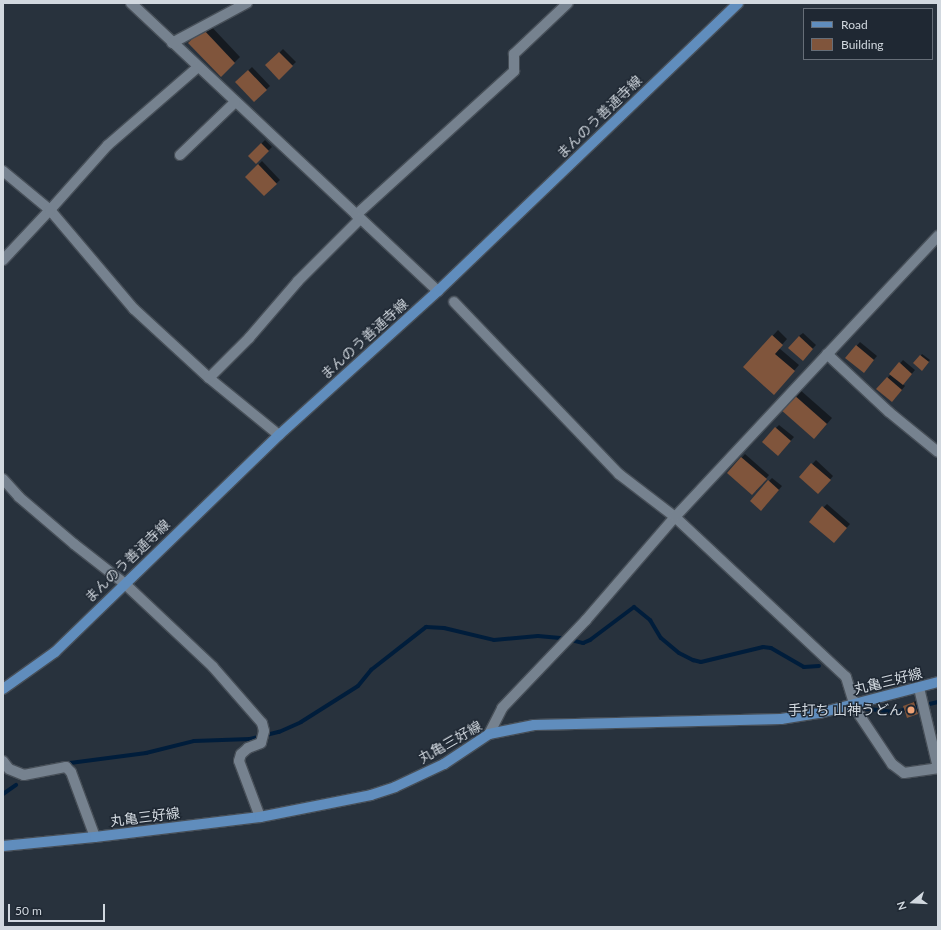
<!DOCTYPE html>
<html>
<head>
<meta charset="utf-8">
<style>
	body { margin:0 }
	#map { position:relative; width:941px; height:930px; overflow:hidden; background:#28323d; font-family:Lato,"Noto Sans JP",sans-serif }
	div>[style] { position:absolute }
	.shadow>* { inset:0; background:#0007 }
	.stream>* { height:4px; margin:-2px; padding:0 2px; transform-origin:2px; border-radius:2px; background:#001d3b }
	.building>* { inset:0; background:#80553c }
	.roads { filter:drop-shadow(1px 0 #474f58) drop-shadow(-1px 0 #474f58) drop-shadow(0 1px #474f58) drop-shadow(0 -1px #474f58) }
	.minor>* { height:10px; margin:-5px; padding:0 5px; transform-origin:5px; border-radius:5px; background:#76828f }
	.major>* { height:10px; margin:-5px; padding:0 5px; transform-origin:5px; border-radius:5px; background:#608dbd }
	.dots>* { width:11px; height:11px; translate:-50% -50%; box-sizing:border-box; border:2px solid #1f2833; border-radius:50% }
	span { translate:-50% -50%; white-space:nowrap; text-align:center; line-height:1.15; -webkit-text-stroke:3px #1f2833; paint-order:stroke }
	.street-label { font-size:14px; color:#d1d8df }
	.poi-label { font-size:14px; color:#d1d8df }
	.right { translate:-100% -50%; text-align:right }
	.frame { position:absolute; inset:0; border:4px solid #d1d8df; pointer-events:none }
	.legend { position:absolute; left:803px; top:8px; width:130px; height:52px; box-sizing:border-box; background:#1f2833; border:1px solid #666e78; margin:0; padding:5px 7px; list-style:none; font-size:12px; color:#d1d8df }
	.legend li { display:flex; align-items:center; gap:8px; height:20px }
	.legend b { width:20px; border:1px solid #666e78 }
	.north { position:absolute; left:893px; top:882px; width:40px; height:40px; -webkit-text-stroke:3px #1f2833; paint-order:stroke; rotate:252deg; font-size:11px; font-weight:700; line-height:16px; text-align:center; color:#d1d8df }
	.north::after { content:''; display:block; margin:auto; width:14px; height:18px; background:#d1d8df; clip-path:polygon(50% 0,100% 100%,50% 72%,0 100%) }
	.scale { position:absolute; left:8px; top:904px; width:97px; height:18px; box-sizing:border-box; border:2px solid #d1d8df; border-top:0; padding-left:5px; font-size:12px; line-height:14px; white-space:nowrap; color:#d1d8df; -webkit-text-stroke:3px #1f2833; paint-order:stroke }
</style>
</head>
<body>
<div id="map">
	<div class="shadow">
		<i style="clip-path:polygon(209px 24px,240px 57px,221px 76px,189px 43px)"></i>
		<i style="clip-path:polygon(283px 49px,296px 62px,279px 78px,267px 65px)"></i>
		<i style="clip-path:polygon(252px 67px,270px 86px,254px 101px,236px 82px)"></i>
		<i style="clip-path:polygon(265px 140px,272px 147px,256px 163px,249px 156px)"></i>
		<i style="clip-path:polygon(262px 161px,280px 180px,264px 195px,246px 177px)"></i>
		<i style="clip-path:polygon(778px 330px,787px 339px,779px 348px,799px 365px,779px 388px,744px 367px)"></i>
		<i style="clip-path:polygon(803px 333px,816px 345px,806px 356px,799px 336px)"></i>
		<i style="clip-path:polygon(860px 342px,877px 356px,867px 368px,847px 357px)"></i>
		<i style="clip-path:polygon(922px 354px,930px 360px,922px 369px,915px 363px)"></i>
		<i style="clip-path:polygon(903px 360px,915px 370px,903px 384px,905px 386px,895px 398px,878px 389px)"></i>
		<i style="clip-path:polygon(799px 389px,832px 418px,820px 432px,781px 408px)"></i>
		<i style="clip-path:polygon(779px 425px,794px 437px,781px 452px,776px 428px)"></i>
		<i style="clip-path:polygon(745px 454px,769px 475px,756px 491px,728px 473px)"></i>
		<i style="clip-path:polygon(816px 460px,833px 476px,821px 490px,800px 477px)"></i>
		<i style="clip-path:polygon(772px 478px,782px 486px,765px 506px,769px 481px)"></i>
		<i style="clip-path:polygon(827px 504px,850px 524px,837px 539px,810px 521px)"></i>
		<i style="clip-path:polygon(916px 701px,919px 712px,908px 717px,904px 706px)"></i>
	</div>
	<div class="stream">
		<i style="left:861px;top:708px;width:35px;rotate:7deg"></i>
		<i style="left:896px;top:712px;width:43px;rotate:-13.4deg"></i>
		<i style="left:70px;top:763px;width:77px;rotate:-7.5deg"></i>
		<i style="left:146px;top:753px;width:49px;rotate:-14deg"></i>
		<i style="left:194px;top:741px;width:56px;rotate:-2deg"></i>
		<i style="left:250px;top:739px;width:30px;rotate:-14deg"></i>
		<i style="left:279px;top:732px;width:24px;rotate:-24deg"></i>
		<i style="left:301px;top:722px;width:67px;rotate:-32.3deg"></i>
		<i style="left:358px;top:686px;width:21px;rotate:-51deg"></i>
		<i style="left:371px;top:670px;width:70px;rotate:-38deg"></i>
		<i style="left:426px;top:627px;width:18px;rotate:3deg"></i>
		<i style="left:444px;top:628px;width:51px;rotate:13.5deg"></i>
		<i style="left:494px;top:640px;width:44px;rotate:-5.2deg"></i>
		<i style="left:538px;top:636px;width:25px;rotate:5deg"></i>
		<i style="left:563px;top:638px;width:21px;rotate:14deg"></i>
		<i style="left:583px;top:643px;width:8px;rotate:-23deg"></i>
		<i style="left:590px;top:640px;width:55px;rotate:-36.9deg"></i>
		<i style="left:634px;top:607px;width:21px;rotate:39deg"></i>
		<i style="left:650px;top:620px;width:21px;rotate:59deg"></i>
		<i style="left:661px;top:638px;width:23px;rotate:40deg"></i>
		<i style="left:679px;top:653px;width:16px;rotate:27deg"></i>
		<i style="left:693px;top:660px;width:8px;rotate:14deg"></i>
		<i style="left:701px;top:662px;width:64px;rotate:-13.6deg"></i>
		<i style="left:763px;top:647px;width:8px;rotate:7deg"></i>
		<i style="left:771px;top:648px;width:38px;rotate:30deg"></i>
		<i style="left:804px;top:667px;width:15px;rotate:-4deg"></i>
		<i style="left:3px;top:794px;width:16px;rotate:-35deg"></i>
	</div>
	<div class="building">
		<i style="clip-path:polygon(203px 29px,235px 63px,221px 77px,188px 43px)"></i>
		<i style="clip-path:polygon(279px 52px,293px 66px,279px 80px,265px 65px)"></i>
		<i style="clip-path:polygon(248px 70px,267px 90px,254px 102px,235px 82px)"></i>
		<i style="clip-path:polygon(261px 143px,269px 151px,256px 164px,248px 156px)"></i>
		<i style="clip-path:polygon(258px 164px,277px 184px,264px 196px,245px 177px)"></i>
		<i style="clip-path:polygon(772px 335px,783px 345px,775px 354px,795px 371px,774px 395px,743px 367px)"></i>
		<i style="clip-path:polygon(799px 336px,813px 349px,803px 361px,788px 348px)"></i>
		<i style="clip-path:polygon(856px 345px,874px 360px,864px 373px,845px 358px)"></i>
		<i style="clip-path:polygon(920px 355px,929px 362px,922px 371px,913px 363px)"></i>
		<i style="clip-path:polygon(899px 362px,912px 374px,903px 385px,889px 374px)"></i>
		<i style="clip-path:polygon(887px 377px,902px 390px,892px 402px,876px 389px)"></i>
		<i style="clip-path:polygon(793px 394px,827px 424px,814px 439px,780px 409px)"></i>
		<i style="clip-path:polygon(775px 427px,791px 441px,778px 456px,762px 442px)"></i>
		<i style="clip-path:polygon(741px 457px,767px 479px,752px 495px,727px 473px)"></i>
		<i style="clip-path:polygon(811px 463px,831px 480px,818px 494px,799px 477px)"></i>
		<i style="clip-path:polygon(768px 480px,779px 490px,761px 511px,750px 501px)"></i>
		<i style="clip-path:polygon(822px 506px,847px 528px,834px 543px,809px 522px)"></i>
		<i style="clip-path:polygon(914px 702px,918px 714px,907px 718px,903px 706px)"></i>
	</div>
	<div class="roads">
		<div class="minor">
			<i style="left:131px;top:3px;width:421px;rotate:43.2deg"></i>
			<i style="left:172px;top:43px;width:85px;rotate:-28.1deg"></i>
			<i style="left:180px;top:155px;width:76px;rotate:-43.9deg"></i>
			<i style="left:3px;top:171px;width:61px;rotate:39.7deg"></i>
			<i style="left:50px;top:210px;width:130px;rotate:49.7deg"></i>
			<i style="left:134px;top:309px;width:102px;rotate:42.6deg"></i>
			<i style="left:209px;top:378px;width:90px;rotate:39.2deg"></i>
			<i style="left:356px;top:215px;width:214px;rotate:-42.3deg"></i>
			<i style="left:514px;top:71px;width:17px;rotate:-90deg"></i>
			<i style="left:514px;top:54px;width:74px;rotate:-43.4deg"></i>
			<i style="left:3px;top:260px;width:69px;rotate:-46.8deg"></i>
			<i style="left:50px;top:210px;width:87px;rotate:-48.3deg"></i>
			<i style="left:108px;top:145px;width:119px;rotate:-40.9deg"></i>
			<i style="left:454px;top:302px;width:238px;rotate:46.2deg"></i>
			<i style="left:619px;top:474px;width:71px;rotate:37.5deg"></i>
			<i style="left:675px;top:517px;width:234px;rotate:43.1deg"></i>
			<i style="left:846px;top:677px;width:28px;rotate:73deg"></i>
			<i style="left:854px;top:704px;width:13px;rotate:63deg"></i>
			<i style="left:860px;top:716px;width:58px;rotate:56.3deg"></i>
			<i style="left:892px;top:764px;width:15px;rotate:37deg"></i>
			<i style="left:904px;top:773px;width:34px;rotate:-8deg"></i>
			<i style="left:827px;top:354px;width:85px;rotate:43.1deg"></i>
			<i style="left:889px;top:412px;width:63px;rotate:39.2deg"></i>
			<i style="left:209px;top:378px;width:57px;rotate:-45deg"></i>
			<i style="left:249px;top:338px;width:75px;rotate:-49.3deg"></i>
			<i style="left:298px;top:281px;width:88px;rotate:-45deg"></i>
			<i style="left:3px;top:479px;width:24px;rotate:48deg"></i>
			<i style="left:19px;top:497px;width:72px;rotate:40.5deg"></i>
			<i style="left:74px;top:544px;width:63px;rotate:38deg"></i>
			<i style="left:124px;top:583px;width:122px;rotate:43.3deg"></i>
			<i style="left:213px;top:667px;width:74px;rotate:48.8deg"></i>
			<i style="left:262px;top:723px;width:8px;rotate:76deg"></i>
			<i style="left:264px;top:731px;width:12px;rotate:104deg"></i>
			<i style="left:261px;top:743px;width:14px;rotate:159deg"></i>
			<i style="left:248px;top:748px;width:9px;rotate:139deg"></i>
			<i style="left:241px;top:754px;width:7px;rotate:106deg"></i>
			<i style="left:239px;top:761px;width:60px;rotate:69.4deg"></i>
			<i style="left:919px;top:688px;width:82px;rotate:76.6deg"></i>
			<i style="left:489px;top:734px;width:29px;rotate:-63deg"></i>
			<i style="left:502px;top:708px;width:122px;rotate:-46.3deg"></i>
			<i style="left:586px;top:620px;width:136px;rotate:-49.2deg"></i>
			<i style="left:675px;top:517px;width:385px;rotate:-46.9deg"></i>
			<i style="left:3px;top:761px;width:10px;rotate:53deg"></i>
			<i style="left:9px;top:769px;width:16px;rotate:22deg"></i>
			<i style="left:24px;top:775px;width:43px;rotate:-10.8deg"></i>
			<i style="left:66px;top:767px;width:7px;rotate:45deg"></i>
			<i style="left:71px;top:772px;width:69px;rotate:69.7deg"></i>
		</div>
		<div class="major">
			<i style="left:3px;top:689px;width:64px;rotate:-35.4deg"></i>
			<i style="left:55px;top:652px;width:312px;rotate:-44.1deg"></i>
			<i style="left:279px;top:435px;width:215px;rotate:-42.2deg"></i>
			<i style="left:438px;top:291px;width:416px;rotate:-43.8deg"></i>
			<i style="left:3px;top:846px;width:92px;rotate:-5.6deg"></i>
			<i style="left:95px;top:837px;width:166px;rotate:-6.9deg"></i>
			<i style="left:260px;top:817px;width:113px;rotate:-11.2deg"></i>
			<i style="left:371px;top:795px;width:25px;rotate:-18deg"></i>
			<i style="left:395px;top:787px;width:54px;rotate:-25.1deg"></i>
			<i style="left:444px;top:764px;width:54px;rotate:-33.7deg"></i>
			<i style="left:489px;top:734px;width:46px;rotate:-11.3deg"></i>
			<i style="left:534px;top:725px;width:247px;rotate:-1.4deg"></i>
			<i style="left:781px;top:719px;width:39px;rotate:-9deg"></i>
			<i style="left:820px;top:713px;width:122px;rotate:-14.7deg"></i>
		</div>
	</div>
	<div class="dots">
		<i style="left:911px;top:710px;background:#efa376"></i>
	</div>
	<div class="street-label">
		<span style="left:599px;top:117px;rotate:-44deg">まんのう善通寺線</span>
		<span style="left:364px;top:339px;rotate:-42deg">まんのう善通寺線</span>
		<span style="left:127px;top:561px;rotate:-44deg">まんのう善通寺線</span>
		<span style="left:888px;top:681px;rotate:-14deg">丸亀三好線</span>
		<span style="left:450px;top:742px;rotate:-30deg">丸亀三好線</span>
		<span style="left:145px;top:817px;rotate:-7deg">丸亀三好線</span>
	</div>
	<div class="poi-label">
		<span class="right" style="left:903px;top:710px">手打ち 山神うどん</span>
	</div>
	<div class="frame"></div>
	<ul class="legend">
	<li><b style="height:5px;background:#608dbd"></b>Road</li>
	<li><b style="height:11px;background:#80553c"></b>Building</li>
	</ul>
	<div class="north">N</div>
	<div class="scale">50 m</div>
</div>
</body>
</html>
